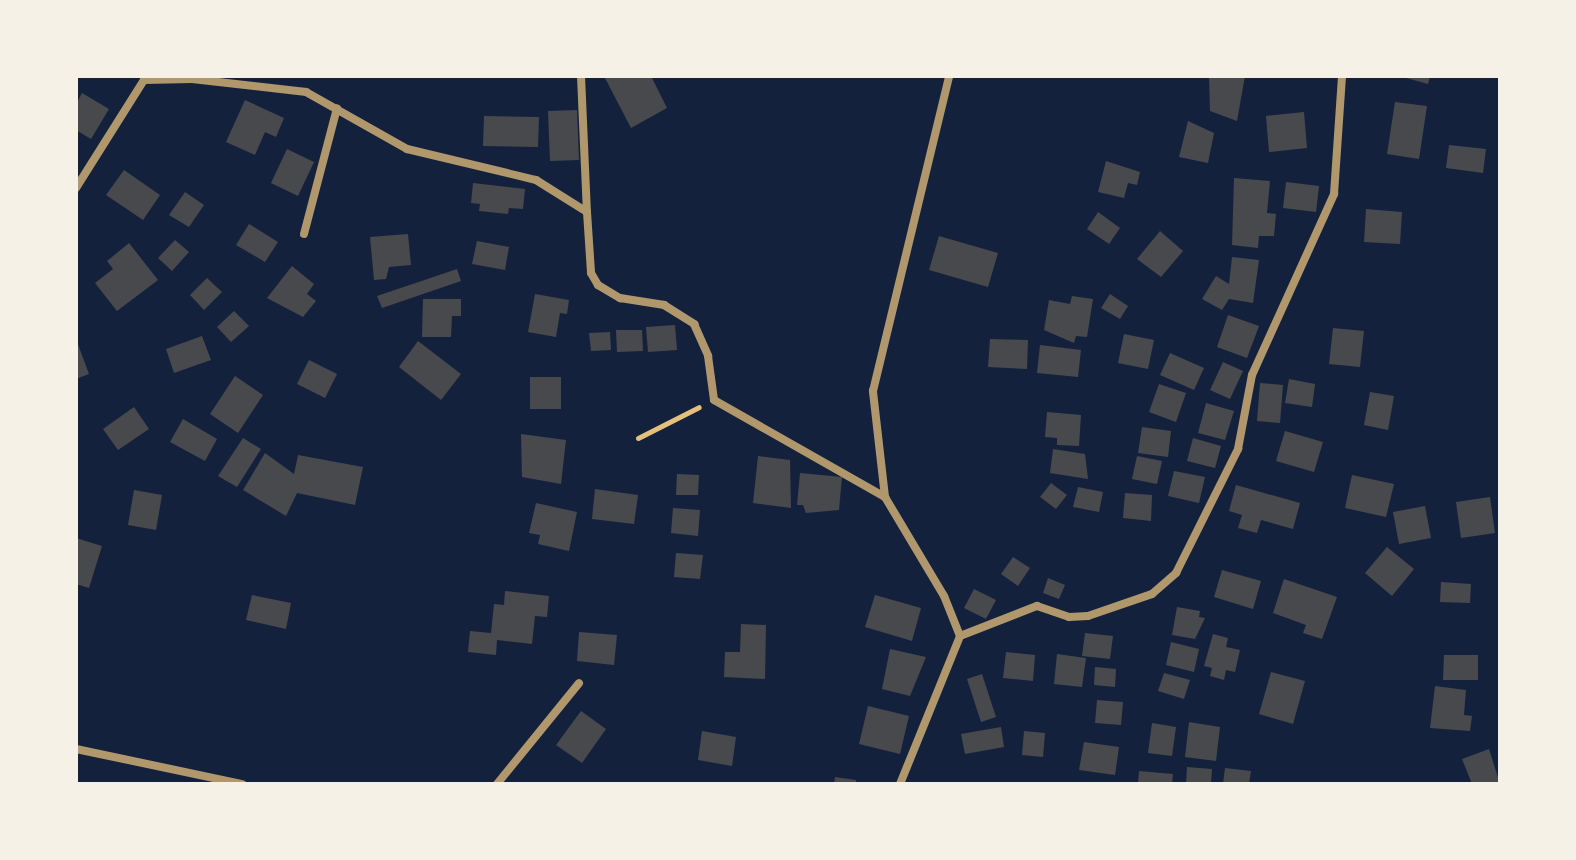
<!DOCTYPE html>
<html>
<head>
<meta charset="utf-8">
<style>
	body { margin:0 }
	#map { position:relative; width:1576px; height:860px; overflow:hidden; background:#14213d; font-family:Inter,sans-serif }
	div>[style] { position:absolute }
	.building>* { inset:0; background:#48494c }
	.path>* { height:5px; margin:-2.5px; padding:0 2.5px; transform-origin:2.5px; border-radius:2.5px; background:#e5c07b }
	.minor>* { height:8px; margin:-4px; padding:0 4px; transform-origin:4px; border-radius:4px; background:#b1986c }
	span { translate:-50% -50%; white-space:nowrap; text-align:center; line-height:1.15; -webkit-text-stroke:6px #f6f1e7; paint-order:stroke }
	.frame { position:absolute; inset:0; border:78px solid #f6f1e7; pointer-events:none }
</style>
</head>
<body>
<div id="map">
	<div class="building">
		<i style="clip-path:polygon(609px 76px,651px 76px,667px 108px,631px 128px,605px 78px)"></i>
		<i style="clip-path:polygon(1209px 76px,1245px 76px,1237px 121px,1210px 111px)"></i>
		<i style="clip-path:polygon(1399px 76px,1430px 76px,1428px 84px)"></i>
		<i style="clip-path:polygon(82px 93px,109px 109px,91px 139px,76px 130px,76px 104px)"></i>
		<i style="clip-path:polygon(245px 100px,284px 118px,276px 137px,265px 132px,255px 155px,226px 142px)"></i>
		<i style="clip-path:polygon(1395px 102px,1427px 106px,1419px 159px,1387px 154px)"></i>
		<i style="clip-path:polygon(577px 110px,579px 160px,550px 161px,548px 111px)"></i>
		<i style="clip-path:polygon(1304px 112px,1307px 148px,1269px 152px,1266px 116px)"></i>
		<i style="clip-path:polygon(484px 116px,539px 117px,538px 147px,483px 146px)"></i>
		<i style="clip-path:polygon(1188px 121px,1214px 133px,1208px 163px,1179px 157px)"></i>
		<i style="clip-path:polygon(1449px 145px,1486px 149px,1483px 173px,1446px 168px)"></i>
		<i style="clip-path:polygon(287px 149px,314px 162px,298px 196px,271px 183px)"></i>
		<i style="clip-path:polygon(1106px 161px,1140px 172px,1137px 185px,1128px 183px,1124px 198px,1098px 192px)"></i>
		<i style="clip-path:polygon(124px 170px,160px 195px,143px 220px,106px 195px)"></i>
		<i style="clip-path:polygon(1234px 178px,1270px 181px,1267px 213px,1276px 214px,1274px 236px,1259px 236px,1258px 248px,1232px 245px)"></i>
		<i style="clip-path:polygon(1286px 182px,1319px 186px,1316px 212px,1283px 208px)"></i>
		<i style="clip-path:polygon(473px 183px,525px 189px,523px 209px,509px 208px,508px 214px,479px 211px,480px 204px,471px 203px)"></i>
		<i style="clip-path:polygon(185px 192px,204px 205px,189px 227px,169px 215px)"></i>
		<i style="clip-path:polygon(1366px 209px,1402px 212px,1400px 244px,1364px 242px)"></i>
		<i style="clip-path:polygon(1098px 212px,1120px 228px,1109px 244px,1087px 229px)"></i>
		<i style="clip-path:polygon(249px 224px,278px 242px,265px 262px,236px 245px)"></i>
		<i style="clip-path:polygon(1160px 231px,1183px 251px,1161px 277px,1137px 259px)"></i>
		<i style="clip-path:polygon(408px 234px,411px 265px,389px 267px,386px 279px,374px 280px,370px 237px)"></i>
		<i style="clip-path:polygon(939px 236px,998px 253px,988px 287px,929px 270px)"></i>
		<i style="clip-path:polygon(175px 240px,189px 252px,172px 271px,158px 258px)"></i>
		<i style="clip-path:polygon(477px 241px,509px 247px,505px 270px,472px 264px)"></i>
		<i style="clip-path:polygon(129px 243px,158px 280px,117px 311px,95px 283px,113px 269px,107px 261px)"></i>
		<i style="clip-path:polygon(1232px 257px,1259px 260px,1253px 303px,1229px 299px,1222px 310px,1202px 299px,1216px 276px,1229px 284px)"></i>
		<i style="clip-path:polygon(292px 266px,314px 284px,307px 294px,316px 301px,303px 317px,267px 298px)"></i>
		<i style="clip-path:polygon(457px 269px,461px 281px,382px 308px,377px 296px)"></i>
		<i style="clip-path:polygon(207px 278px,222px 292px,204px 310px,190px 295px)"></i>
		<i style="clip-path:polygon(535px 294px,569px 300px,567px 314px,560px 313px,556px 337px,528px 332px)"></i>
		<i style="clip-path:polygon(1110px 294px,1128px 306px,1120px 319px,1101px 308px)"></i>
		<i style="clip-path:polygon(1072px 296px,1093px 299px,1087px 337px,1076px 336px,1074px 343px,1044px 330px,1049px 300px,1070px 304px)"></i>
		<i style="clip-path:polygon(423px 299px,461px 299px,461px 316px,452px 316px,451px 337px,422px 337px)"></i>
		<i style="clip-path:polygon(234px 311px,249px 326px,231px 342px,217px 327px)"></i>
		<i style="clip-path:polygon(1228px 315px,1259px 326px,1247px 358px,1217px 347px)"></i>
		<i style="clip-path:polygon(675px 325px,677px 350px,648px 352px,646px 327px)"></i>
		<i style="clip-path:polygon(1333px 328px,1364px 331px,1360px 367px,1329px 364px)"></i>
		<i style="clip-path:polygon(616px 330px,642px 330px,643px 351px,617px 352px)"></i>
		<i style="clip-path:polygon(610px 332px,611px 350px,591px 351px,589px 333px)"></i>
		<i style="clip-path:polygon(1124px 334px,1154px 340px,1148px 369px,1118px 363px)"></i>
		<i style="clip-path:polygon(202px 336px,211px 360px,174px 373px,166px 349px)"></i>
		<i style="clip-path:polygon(76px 339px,89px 374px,76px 379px)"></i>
		<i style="clip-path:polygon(990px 339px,1028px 340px,1027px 369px,988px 367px)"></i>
		<i style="clip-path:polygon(418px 341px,461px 374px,441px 400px,399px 367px)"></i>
		<i style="clip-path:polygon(1040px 345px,1081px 350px,1078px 377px,1037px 373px)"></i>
		<i style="clip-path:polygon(1170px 353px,1204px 368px,1194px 390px,1160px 375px)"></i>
		<i style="clip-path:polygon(309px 360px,337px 374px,325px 398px,297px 384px)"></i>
		<i style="clip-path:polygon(1223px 362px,1243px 371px,1230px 399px,1210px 390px)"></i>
		<i style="clip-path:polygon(235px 376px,263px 395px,238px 433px,210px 414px)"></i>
		<i style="clip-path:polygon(530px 377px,561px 377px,561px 409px,530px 409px)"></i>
		<i style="clip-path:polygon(1289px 379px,1315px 384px,1312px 407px,1285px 403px)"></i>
		<i style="clip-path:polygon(1260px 383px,1283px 385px,1280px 423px,1257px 421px)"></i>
		<i style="clip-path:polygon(1159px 384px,1186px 393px,1176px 422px,1149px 412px)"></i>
		<i style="clip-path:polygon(1370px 392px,1394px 396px,1388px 430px,1364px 425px)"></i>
		<i style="clip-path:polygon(1206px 403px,1234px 411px,1225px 440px,1198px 433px)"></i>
		<i style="clip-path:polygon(134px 407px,149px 429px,118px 450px,103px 429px)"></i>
		<i style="clip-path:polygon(1047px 412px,1081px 415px,1079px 446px,1057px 445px,1057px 438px,1045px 437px)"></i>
		<i style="clip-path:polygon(183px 419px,217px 439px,205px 461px,170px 442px)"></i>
		<i style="clip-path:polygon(1142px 427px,1171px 431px,1168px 457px,1138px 453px)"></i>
		<i style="clip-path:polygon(1285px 431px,1323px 442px,1314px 472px,1276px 461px)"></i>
		<i style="clip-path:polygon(521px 434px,566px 440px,561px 484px,522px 477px)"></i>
		<i style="clip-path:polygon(243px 438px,261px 449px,237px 487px,218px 476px)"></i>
		<i style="clip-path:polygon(1193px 438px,1221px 446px,1215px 468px,1187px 461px)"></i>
		<i style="clip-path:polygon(1053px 449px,1085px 454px,1088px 479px,1050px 473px)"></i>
		<i style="clip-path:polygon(265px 453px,294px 474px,298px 455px,363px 467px,355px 505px,297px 493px,286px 516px,243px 490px)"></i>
		<i style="clip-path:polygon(758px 456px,790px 460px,791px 508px,753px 503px)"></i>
		<i style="clip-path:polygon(1137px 456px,1162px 461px,1157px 484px,1132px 479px)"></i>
		<i style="clip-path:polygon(1174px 471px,1205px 477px,1199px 503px,1168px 496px)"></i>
		<i style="clip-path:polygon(800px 473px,842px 477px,839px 510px,806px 513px,803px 505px,797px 505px)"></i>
		<i style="clip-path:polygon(677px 474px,699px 475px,698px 495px,676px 495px)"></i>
		<i style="clip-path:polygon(1352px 475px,1394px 484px,1386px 517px,1345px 508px)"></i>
		<i style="clip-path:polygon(1051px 483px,1067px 495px,1056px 509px,1040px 497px)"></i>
		<i style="clip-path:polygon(1236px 485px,1300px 503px,1293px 529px,1261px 520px,1257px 533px,1238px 528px,1242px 515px,1229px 511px)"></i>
		<i style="clip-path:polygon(1078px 487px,1103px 492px,1099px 512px,1073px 507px)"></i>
		<i style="clip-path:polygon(595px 489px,638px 495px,634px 524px,592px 519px)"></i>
		<i style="clip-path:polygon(134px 490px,162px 495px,156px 530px,128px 525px)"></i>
		<i style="clip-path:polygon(1125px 493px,1152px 495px,1151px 521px,1123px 518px)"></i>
		<i style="clip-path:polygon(1490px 497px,1495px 533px,1461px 538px,1456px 502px)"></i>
		<i style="clip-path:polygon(536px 503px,577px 512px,569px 551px,538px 544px,540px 535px,529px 533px)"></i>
		<i style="clip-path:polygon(1425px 506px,1431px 538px,1399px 544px,1393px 512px)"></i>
		<i style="clip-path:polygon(673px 508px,700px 510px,698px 536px,671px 533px)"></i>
		<i style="clip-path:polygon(76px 538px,102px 546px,89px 588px,76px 584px)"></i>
		<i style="clip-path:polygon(1387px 547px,1414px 569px,1392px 596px,1365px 573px)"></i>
		<i style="clip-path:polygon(676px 553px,703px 555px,700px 579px,674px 577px)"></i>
		<i style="clip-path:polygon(1013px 557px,1030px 568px,1018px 586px,1001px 574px)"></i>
		<i style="clip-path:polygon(1222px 570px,1261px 581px,1253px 609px,1214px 597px)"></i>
		<i style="clip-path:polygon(1048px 578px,1065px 585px,1059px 599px,1043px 593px)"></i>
		<i style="clip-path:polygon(1284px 579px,1337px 597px,1322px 639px,1303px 633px,1306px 625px,1273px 613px)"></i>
		<i style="clip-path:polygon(1441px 582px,1471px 584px,1470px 603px,1440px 602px)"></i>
		<i style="clip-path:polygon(974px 589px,996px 600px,986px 619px,964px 608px)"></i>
		<i style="clip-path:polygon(505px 591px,549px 596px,547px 617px,535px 616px,532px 644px,497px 640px,496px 655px,468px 652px,470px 631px,491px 633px,494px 604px,504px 605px)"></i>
		<i style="clip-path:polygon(252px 595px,291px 603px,286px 629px,246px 620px)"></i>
		<i style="clip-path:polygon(875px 595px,921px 608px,912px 641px,865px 627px)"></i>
		<i style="clip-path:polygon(1177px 607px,1200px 611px,1199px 617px,1205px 618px,1195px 639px,1172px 635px)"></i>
		<i style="clip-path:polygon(741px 624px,766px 625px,765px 679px,724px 677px,725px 652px,740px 652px)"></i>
		<i style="clip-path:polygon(579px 632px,617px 635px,614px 665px,577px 661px)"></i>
		<i style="clip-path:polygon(1085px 633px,1113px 636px,1110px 659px,1082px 656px)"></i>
		<i style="clip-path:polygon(1213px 634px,1228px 638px,1226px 647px,1240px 650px,1235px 672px,1226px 670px,1224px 680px,1210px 676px,1212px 668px,1204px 666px)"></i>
		<i style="clip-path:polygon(1171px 642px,1199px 649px,1194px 672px,1166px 665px)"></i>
		<i style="clip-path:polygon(890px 649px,926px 657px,910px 696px,882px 689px)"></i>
		<i style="clip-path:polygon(1006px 652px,1035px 655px,1033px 681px,1003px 678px)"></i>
		<i style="clip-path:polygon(1057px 654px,1086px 658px,1082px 687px,1054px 684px)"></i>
		<i style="clip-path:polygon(1444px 655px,1478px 655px,1478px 680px,1443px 680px)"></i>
		<i style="clip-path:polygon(1095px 667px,1116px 669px,1115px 687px,1094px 685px)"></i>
		<i style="clip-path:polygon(1271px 672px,1305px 681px,1293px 724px,1259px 714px)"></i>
		<i style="clip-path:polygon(1164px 673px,1190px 680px,1184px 699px,1158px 691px)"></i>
		<i style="clip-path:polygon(982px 674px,996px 717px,981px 722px,967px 679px)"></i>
		<i style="clip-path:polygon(1435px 686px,1466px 690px,1464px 715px,1472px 716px,1470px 731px,1430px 728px)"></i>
		<i style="clip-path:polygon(1097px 700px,1123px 702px,1121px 725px,1095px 723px)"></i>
		<i style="clip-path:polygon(868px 706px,909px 716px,900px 754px,859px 744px)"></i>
		<i style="clip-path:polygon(581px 711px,606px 729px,582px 763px,556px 745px)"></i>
		<i style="clip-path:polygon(1189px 722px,1220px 727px,1216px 761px,1185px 757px)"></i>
		<i style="clip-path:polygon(1152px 723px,1176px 727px,1172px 756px,1148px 753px)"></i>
		<i style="clip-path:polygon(1001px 727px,1004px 747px,965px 754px,961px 734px)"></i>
		<i style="clip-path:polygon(702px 731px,736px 737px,732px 766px,698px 760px)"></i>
		<i style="clip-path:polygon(1024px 731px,1045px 733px,1043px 757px,1022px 755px)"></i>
		<i style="clip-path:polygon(1084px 742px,1119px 747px,1115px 775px,1079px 770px)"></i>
		<i style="clip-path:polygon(1489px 749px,1500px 784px,1472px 784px,1462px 759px)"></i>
		<i style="clip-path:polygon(1187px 767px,1212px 769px,1211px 784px,1186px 784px)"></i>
		<i style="clip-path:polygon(1225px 768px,1251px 771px,1249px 784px,1223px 784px)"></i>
		<i style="clip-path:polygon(1139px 771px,1173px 774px,1172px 784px,1138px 784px)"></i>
		<i style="clip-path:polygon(835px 777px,856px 780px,856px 784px,834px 784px)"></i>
	</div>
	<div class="path">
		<i style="left:638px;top:438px;width:68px;rotate:-26.9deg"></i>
	</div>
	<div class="minor">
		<i style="left:581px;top:76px;width:136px;rotate:87.5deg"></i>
		<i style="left:76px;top:188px;width:128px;rotate:-57.8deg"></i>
		<i style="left:144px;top:80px;width:48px;rotate:-1.2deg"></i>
		<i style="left:192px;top:79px;width:115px;rotate:6.5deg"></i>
		<i style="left:306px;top:92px;width:116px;rotate:29.4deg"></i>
		<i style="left:407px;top:149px;width:133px;rotate:13.5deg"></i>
		<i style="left:536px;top:180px;width:60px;rotate:32.1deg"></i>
		<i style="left:587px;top:212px;width:61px;rotate:86.2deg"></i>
		<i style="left:591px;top:273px;width:14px;rotate:60deg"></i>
		<i style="left:598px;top:285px;width:26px;rotate:31deg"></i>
		<i style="left:620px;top:298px;width:45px;rotate:9deg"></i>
		<i style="left:664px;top:305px;width:36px;rotate:32deg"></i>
		<i style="left:694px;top:324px;width:35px;rotate:66deg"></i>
		<i style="left:708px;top:356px;width:44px;rotate:82.2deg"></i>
		<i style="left:714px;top:400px;width:197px;rotate:29.6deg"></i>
		<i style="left:304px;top:234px;width:130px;rotate:-75.3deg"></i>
		<i style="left:960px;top:636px;width:83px;rotate:-21.3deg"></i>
		<i style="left:1037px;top:606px;width:34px;rotate:19deg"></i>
		<i style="left:1069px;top:617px;width:19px;rotate:-3deg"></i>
		<i style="left:1088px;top:616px;width:68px;rotate:-19deg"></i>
		<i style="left:1152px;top:594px;width:32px;rotate:-41deg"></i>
		<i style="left:1176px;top:573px;width:139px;rotate:-63.4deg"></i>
		<i style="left:1238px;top:449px;width:75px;rotate:-79.3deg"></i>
		<i style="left:1252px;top:375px;width:199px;rotate:-65.6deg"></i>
		<i style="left:1334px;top:194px;width:118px;rotate:-86.1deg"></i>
		<i style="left:76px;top:749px;width:170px;rotate:11.9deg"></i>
		<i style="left:497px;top:784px;width:130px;rotate:-50.9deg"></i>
		<i style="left:900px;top:784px;width:160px;rotate:-67.9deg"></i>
		<i style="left:960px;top:636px;width:43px;rotate:-111.8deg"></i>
		<i style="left:944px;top:596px;width:115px;rotate:-120.8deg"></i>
		<i style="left:885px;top:497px;width:107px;rotate:-96.5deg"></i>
		<i style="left:873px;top:391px;width:324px;rotate:-76.4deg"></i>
	</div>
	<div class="frame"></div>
</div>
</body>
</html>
